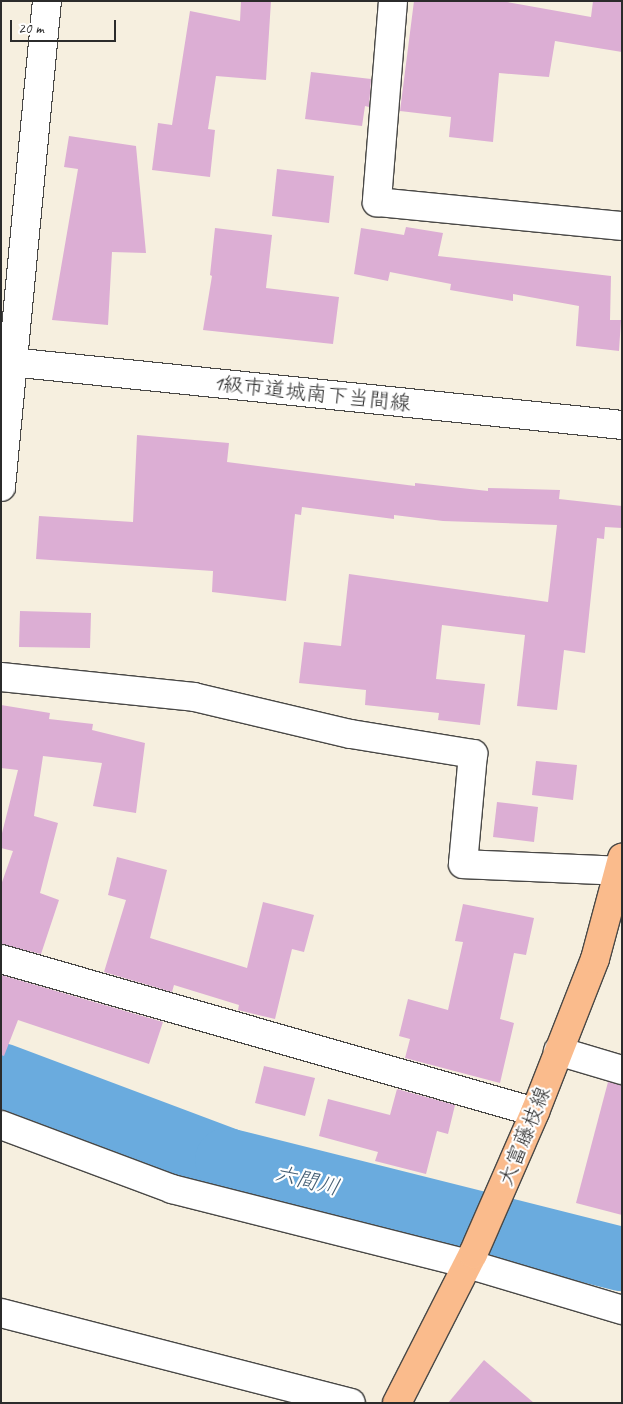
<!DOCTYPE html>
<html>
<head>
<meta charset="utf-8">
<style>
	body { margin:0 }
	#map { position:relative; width:623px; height:1404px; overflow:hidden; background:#f6efdf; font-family:Caveat,"Klee One",sans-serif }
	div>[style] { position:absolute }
	.river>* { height:64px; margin:-32px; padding:0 32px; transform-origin:32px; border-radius:32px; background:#6aabde }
	.building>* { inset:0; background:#dcaed4 }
	.roads { filter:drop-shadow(1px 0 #494846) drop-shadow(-1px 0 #494846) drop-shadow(0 1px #494846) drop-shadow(0 -1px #494846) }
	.minor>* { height:28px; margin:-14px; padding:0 14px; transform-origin:14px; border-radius:14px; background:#fff }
	.major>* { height:28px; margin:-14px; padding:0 14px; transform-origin:14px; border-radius:14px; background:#fabb8c }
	span { translate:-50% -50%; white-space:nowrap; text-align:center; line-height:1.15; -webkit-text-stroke:4.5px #fff; paint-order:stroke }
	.street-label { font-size:21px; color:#2b2b2b }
	.water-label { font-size:22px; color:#445e73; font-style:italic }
	.frame { position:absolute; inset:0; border:2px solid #2b2b2b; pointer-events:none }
	.scale { position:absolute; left:10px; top:20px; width:106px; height:22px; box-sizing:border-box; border:2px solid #2b2b2b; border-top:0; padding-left:6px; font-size:15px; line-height:18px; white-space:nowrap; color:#2b2b2b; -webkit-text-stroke:4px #fff; paint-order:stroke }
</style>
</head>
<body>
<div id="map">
	<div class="river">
		<i style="left:1px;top:1075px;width:241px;rotate:20.6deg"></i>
		<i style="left:227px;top:1160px;width:407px;rotate:14.1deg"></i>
	</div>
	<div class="building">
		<i style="clip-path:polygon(241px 1px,271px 1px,266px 80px,216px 76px,208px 129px,215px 130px,210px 177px,152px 170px,158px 123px,172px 125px,190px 11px,240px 21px)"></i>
		<i style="clip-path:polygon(414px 1px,501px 1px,591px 17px,593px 1px,622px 1px,622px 52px,555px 41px,549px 77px,499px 73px,493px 142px,449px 137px,451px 117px,400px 111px)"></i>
		<i style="clip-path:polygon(311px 72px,371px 79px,369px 107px,365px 106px,362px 126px,305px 119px)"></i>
		<i style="clip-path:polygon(69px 136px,136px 146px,146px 253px,112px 252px,108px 325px,52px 320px,78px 169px,64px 167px)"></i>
		<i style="clip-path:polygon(277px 169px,334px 176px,329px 223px,272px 216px)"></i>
		<i style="clip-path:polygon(406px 227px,443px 233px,438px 256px,611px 276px,610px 320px,621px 320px,619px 351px,576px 346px,579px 306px,513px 294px,513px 301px,450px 290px,451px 284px,390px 272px,388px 281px,354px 274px,361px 228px,404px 235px)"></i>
		<i style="clip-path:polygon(215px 228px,272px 235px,266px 288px,339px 297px,333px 344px,203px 330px,212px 276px,210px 275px)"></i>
		<i style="clip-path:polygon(137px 435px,229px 443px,227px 462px,415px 486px,415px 483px,488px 491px,488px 488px,560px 490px,559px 499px,622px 506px,622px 528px,605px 527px,604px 539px,597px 538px,585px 653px,564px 650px,557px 710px,517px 706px,525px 635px,442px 625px,436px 679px,485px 684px,480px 725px,438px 720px,439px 713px,365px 705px,366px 690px,299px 683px,304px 642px,341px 646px,349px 574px,548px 602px,557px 525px,443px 521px,394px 515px,394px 519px,302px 507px,301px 515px,295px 514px,286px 601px,212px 592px,213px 571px,36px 559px,39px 516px,133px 522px)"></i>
		<i style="clip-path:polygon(20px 611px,91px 613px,90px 648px,19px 647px)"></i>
		<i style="clip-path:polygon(1px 705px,50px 713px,49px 719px,93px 724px,92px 730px,145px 743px,136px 813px,93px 806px,102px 763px,43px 756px,34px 816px,58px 823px,40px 893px,59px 900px,41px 954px,1px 944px,1px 885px,13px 851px,1px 848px,1px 837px,18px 770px,1px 768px)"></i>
		<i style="clip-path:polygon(536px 761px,577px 765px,573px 800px,532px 795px)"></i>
		<i style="clip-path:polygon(497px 802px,538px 807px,534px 842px,493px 837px)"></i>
		<i style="clip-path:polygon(117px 857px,167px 870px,150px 938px,247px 968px,263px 902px,314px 915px,304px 952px,292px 949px,275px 1019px,238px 1010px,239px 1005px,174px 985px,172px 992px,104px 972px,126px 900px,108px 895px)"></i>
		<i style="clip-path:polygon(463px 904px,534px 918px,526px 955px,514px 953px,500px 1019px,514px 1023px,500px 1083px,405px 1058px,410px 1039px,399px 1036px,408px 999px,448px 1010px,463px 942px,455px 941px)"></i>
		<i style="clip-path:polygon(1px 975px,163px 1022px,149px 1064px,18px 1020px,4px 1056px,1px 1055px)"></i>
		<i style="clip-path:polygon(264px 1066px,315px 1078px,305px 1116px,255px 1103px)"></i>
		<i style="clip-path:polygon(608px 1082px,622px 1085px,622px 1215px,576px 1203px)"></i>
		<i style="clip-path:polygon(397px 1089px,455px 1105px,448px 1134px,437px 1131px,426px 1174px,375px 1161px,378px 1152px,319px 1136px,328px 1099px,390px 1115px)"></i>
		<i style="clip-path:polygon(484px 1360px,534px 1403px,448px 1403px)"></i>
	</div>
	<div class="roads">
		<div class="minor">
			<i style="left:393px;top:1px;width:202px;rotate:94.6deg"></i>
			<i style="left:377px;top:202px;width:246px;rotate:5.6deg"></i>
			<i style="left:1px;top:361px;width:624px;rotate:5.88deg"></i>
			<i style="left:1px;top:487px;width:488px;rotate:-84.6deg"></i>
			<i style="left:1px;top:677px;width:194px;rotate:5.9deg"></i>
			<i style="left:194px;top:697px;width:161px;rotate:13.3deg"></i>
			<i style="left:351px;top:734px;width:124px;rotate:9.3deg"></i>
			<i style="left:473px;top:754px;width:110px;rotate:95.2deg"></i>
			<i style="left:463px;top:864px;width:159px;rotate:2.5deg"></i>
			<i style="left:1px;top:959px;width:555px;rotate:15.99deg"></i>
			<i style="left:558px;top:1051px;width:67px;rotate:16.5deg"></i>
			<i style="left:1px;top:1125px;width:183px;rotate:20.5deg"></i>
			<i style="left:172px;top:1189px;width:305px;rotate:14.2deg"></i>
			<i style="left:468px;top:1264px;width:161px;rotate:16.6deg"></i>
			<i style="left:1px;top:1313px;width:361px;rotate:14.4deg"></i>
		</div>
		<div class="major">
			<i style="left:397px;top:1403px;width:167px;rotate:-63deg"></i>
			<i style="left:473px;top:1254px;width:155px;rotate:-66.4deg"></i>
			<i style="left:535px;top:1112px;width:164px;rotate:-68.6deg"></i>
			<i style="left:595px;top:959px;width:105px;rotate:-75deg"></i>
		</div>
	</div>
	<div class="street-label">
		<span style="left:312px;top:393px;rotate:6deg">1級市道城南下当間線</span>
		<span style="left:524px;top:1136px;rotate:-68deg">大富藤枝線</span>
	</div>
	<div class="water-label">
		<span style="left:307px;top:1181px;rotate:14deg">六間川</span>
	</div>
	<div class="frame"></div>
	<div class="scale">20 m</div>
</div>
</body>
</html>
